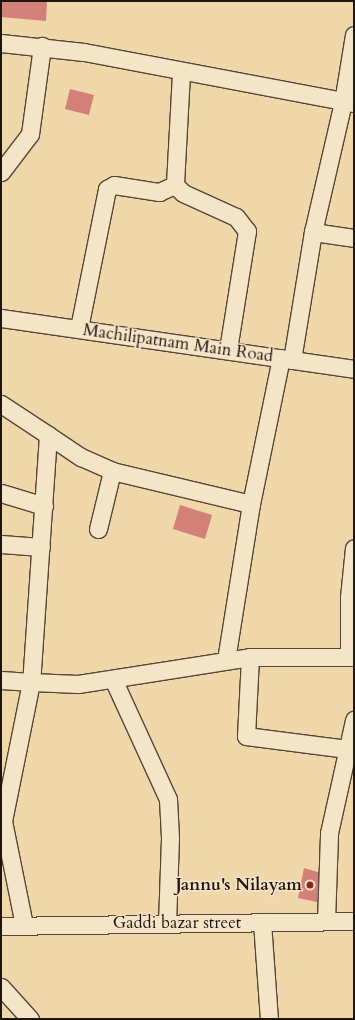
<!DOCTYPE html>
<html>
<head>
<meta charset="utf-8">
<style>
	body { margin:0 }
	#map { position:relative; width:355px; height:1020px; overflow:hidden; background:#f0d7aa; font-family:Cardo,serif }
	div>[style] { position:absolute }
	.building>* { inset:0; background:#d18178 }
	.roads { filter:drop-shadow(1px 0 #544535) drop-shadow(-1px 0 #544535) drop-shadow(0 1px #544535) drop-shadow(0 -1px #544535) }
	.minor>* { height:17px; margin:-8.5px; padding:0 8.5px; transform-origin:8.5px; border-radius:8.5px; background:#f5e5c8 }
	.dots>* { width:11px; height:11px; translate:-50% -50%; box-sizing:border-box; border:2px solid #f5e5c8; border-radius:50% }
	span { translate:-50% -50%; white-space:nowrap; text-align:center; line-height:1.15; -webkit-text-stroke:3px #f5e5c8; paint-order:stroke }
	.street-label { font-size:17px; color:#20140e }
	.poi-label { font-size:17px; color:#20140e; font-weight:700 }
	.right { translate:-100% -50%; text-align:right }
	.frame { position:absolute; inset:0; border:2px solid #20140e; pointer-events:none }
</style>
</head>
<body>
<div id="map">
	<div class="building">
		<i style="clip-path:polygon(1px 1px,47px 1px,46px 21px,1px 17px)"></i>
		<i style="clip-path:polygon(70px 89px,94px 95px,89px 115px,65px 109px)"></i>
		<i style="clip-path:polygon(180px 505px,212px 515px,205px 539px,173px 529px)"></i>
		<i style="clip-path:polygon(304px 868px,321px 873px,317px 902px,298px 898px)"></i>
	</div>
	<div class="roads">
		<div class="minor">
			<i style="left:1px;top:43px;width:83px;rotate:6.2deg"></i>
			<i style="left:84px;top:52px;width:275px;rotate:10.7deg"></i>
			<i style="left:181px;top:73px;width:112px;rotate:93.1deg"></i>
			<i style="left:175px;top:185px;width:11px;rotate:45deg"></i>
			<i style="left:183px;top:193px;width:58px;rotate:24.4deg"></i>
			<i style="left:236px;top:217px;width:18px;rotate:52deg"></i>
			<i style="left:247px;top:231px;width:120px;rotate:99.1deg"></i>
			<i style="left:1px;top:172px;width:48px;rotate:-52.7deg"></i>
			<i style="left:30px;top:134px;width:89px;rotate:-82.2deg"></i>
			<i style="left:313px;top:232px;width:41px;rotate:8.3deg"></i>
			<i style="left:1px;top:318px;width:357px;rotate:8.2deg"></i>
			<i style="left:79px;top:328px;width:142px;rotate:-78.6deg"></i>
			<i style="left:107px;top:189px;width:8px;rotate:-30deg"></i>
			<i style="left:114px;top:185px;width:46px;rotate:8.8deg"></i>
			<i style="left:159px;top:192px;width:17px;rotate:-24deg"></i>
			<i style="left:292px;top:360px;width:130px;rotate:-80.7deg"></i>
			<i style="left:313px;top:232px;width:133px;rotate:-77deg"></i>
			<i style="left:343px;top:102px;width:68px;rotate:-80.7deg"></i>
			<i style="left:1px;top:404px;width:56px;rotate:33.4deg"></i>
			<i style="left:48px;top:435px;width:248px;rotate:93.9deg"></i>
			<i style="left:31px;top:682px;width:30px;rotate:-176deg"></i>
			<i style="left:48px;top:435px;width:40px;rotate:34deg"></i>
			<i style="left:81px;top:457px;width:34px;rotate:24deg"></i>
			<i style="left:112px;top:471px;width:143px;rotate:13.4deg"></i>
			<i style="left:1px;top:493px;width:45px;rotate:16.8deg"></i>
			<i style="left:98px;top:529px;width:60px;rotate:-76.4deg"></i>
			<i style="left:1px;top:544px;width:40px;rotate:4.3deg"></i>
			<i style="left:349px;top:656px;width:59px;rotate:-90deg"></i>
			<i style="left:349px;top:597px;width:49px;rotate:-84.2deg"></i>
			<i style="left:250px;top:657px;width:79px;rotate:92.9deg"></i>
			<i style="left:246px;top:736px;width:102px;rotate:7.3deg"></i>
			<i style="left:226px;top:660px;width:158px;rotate:-80.9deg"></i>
			<i style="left:251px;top:504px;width:149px;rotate:-78.4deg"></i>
			<i style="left:113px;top:679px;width:132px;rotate:65.4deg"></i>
			<i style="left:168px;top:799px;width:39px;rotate:87deg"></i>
			<i style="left:170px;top:838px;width:84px;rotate:92deg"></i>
			<i style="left:326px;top:921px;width:88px;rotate:-88deg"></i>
			<i style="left:329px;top:833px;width:116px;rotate:-77.5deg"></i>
			<i style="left:262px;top:922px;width:97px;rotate:85.9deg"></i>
			<i style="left:24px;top:925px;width:106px;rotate:-101.4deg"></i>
			<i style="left:3px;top:821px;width:142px;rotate:-78.6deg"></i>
			<i style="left:31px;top:682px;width:47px;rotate:2.4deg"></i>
			<i style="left:78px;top:684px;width:174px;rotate:-8.9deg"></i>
			<i style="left:250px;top:657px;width:104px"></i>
			<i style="left:1px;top:926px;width:353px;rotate:-0.8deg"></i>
			<i style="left:1px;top:987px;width:43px;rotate:47.8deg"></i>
		</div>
	</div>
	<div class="dots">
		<i style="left:310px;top:885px;background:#8f2418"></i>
	</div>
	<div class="street-label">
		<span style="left:178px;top:343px;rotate:8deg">Machilipatnam Main Road</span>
		<span style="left:177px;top:923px">Gaddi bazar street</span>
	</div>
	<div class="poi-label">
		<span class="right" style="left:302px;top:885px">Jannu's Nilayam</span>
	</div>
	<div class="frame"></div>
</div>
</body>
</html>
